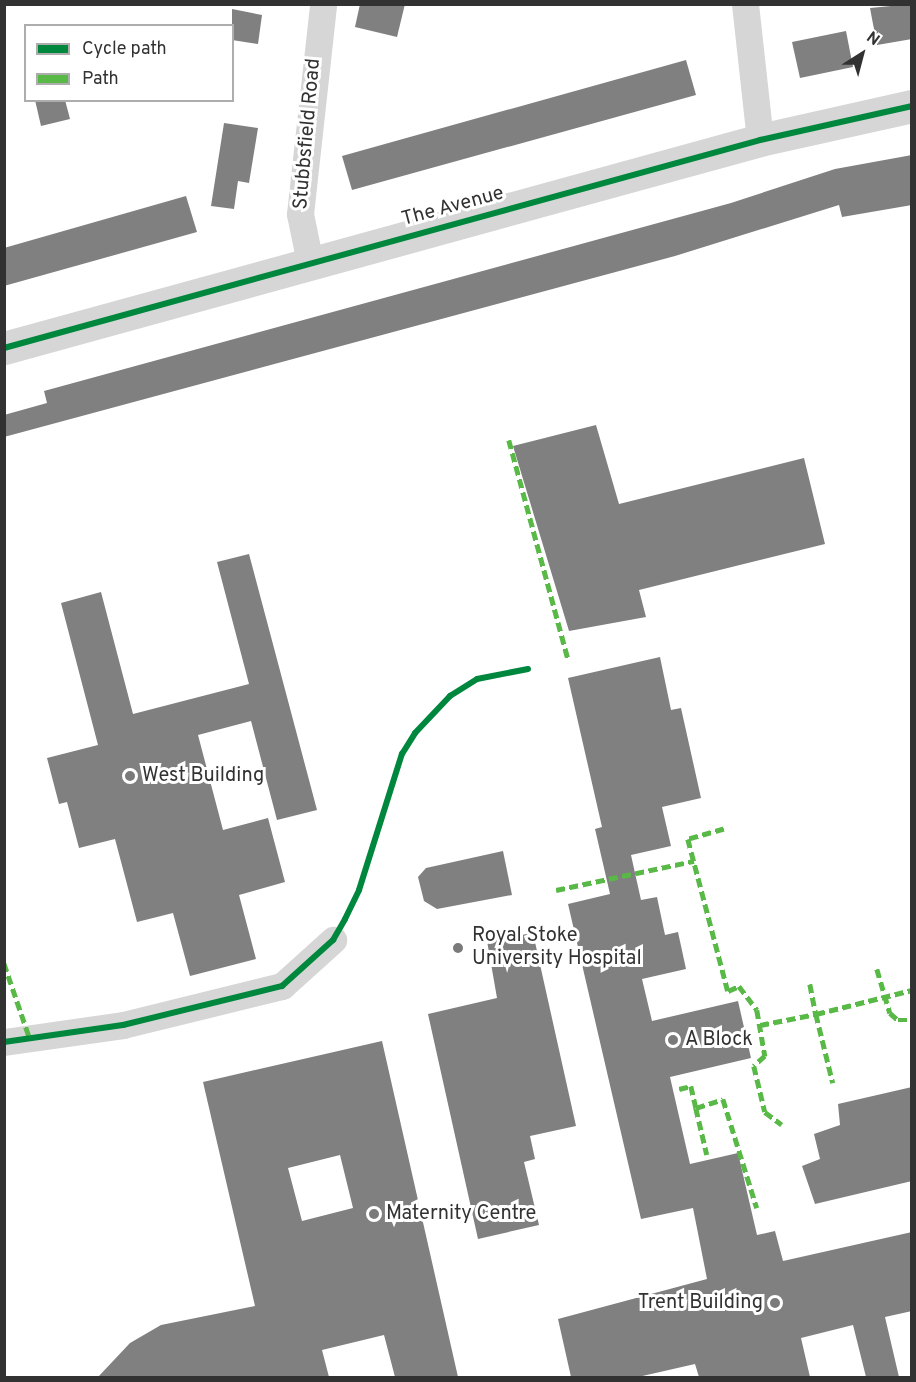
<!DOCTYPE html>
<html>
<head>
<meta charset="utf-8">
<style>
	body { margin:0 }
	#map { position:relative; width:916px; height:1382px; overflow:hidden; background:#fff; font-family:Overpass,sans-serif }
	div>[style] { position:absolute }
	.building>* { inset:0; background:#808080 }
	.minor>* { height:27px; margin:-13.5px; padding:0 13.5px; transform-origin:13.5px; border-radius:13.5px; background:#d6d6d6 }
	.tertiary>* { height:33px; margin:-16.5px; padding:0 16.5px; transform-origin:16.5px; border-radius:16.5px; background:#d6d6d6 }
	.quiet>* { height:4.5px; margin-top:-2.25px; transform-origin:0; background:repeating-linear-gradient(90deg,#58b947 0 9px,transparent 0 13.5px) }
	.cycleway>* { height:6px; margin:-3px; padding:0 3px; transform-origin:3px; border-radius:3px; background:#00873e }
	.dots>* { width:16px; height:16px; translate:-50% -50%; box-sizing:border-box; border:3px solid #fff; border-radius:50% }
	span { translate:-50% -50%; white-space:nowrap; text-align:center; line-height:1.15; -webkit-text-stroke:6px #fff; paint-order:stroke }
	.street-label { font-size:20px; color:#323232 }
	.poi-label { font-size:20px; color:#323232 }
	.left { translate:0 -50%; text-align:left }
	.right { translate:-100% -50%; text-align:right }
	.frame { position:absolute; inset:0; border:6px solid #323232; pointer-events:none }
	.legend { position:absolute; left:24px; top:24px; width:210px; height:78px; box-sizing:border-box; background:#fff; border:2px solid #adadad; margin:0; padding:8px 10px; list-style:none; font-size:18px; color:#323232 }
	.legend li { display:flex; align-items:center; gap:12px; height:30px }
	.legend b { width:30px; border:2px solid #adadad }
	.north { position:absolute; left:832px; top:24px; width:60px; height:60px; -webkit-text-stroke:4px #fff; paint-order:stroke; rotate:36deg; font-size:16px; font-weight:700; line-height:24px; text-align:center; color:#323232 }
	.north::after { content:''; display:block; margin:auto; width:21px; height:27px; background:#323232; clip-path:polygon(50% 0,100% 100%,50% 72%,0 100%) }
</style>
</head>
<body>
<div id="map">
	<div class="building">
		<i style="clip-path:polygon(360px 4px,405px 4px,397px 37px,355px 27px)"></i>
		<i style="clip-path:polygon(912px 4px,912px 39px,877px 45px,870px 8px)"></i>
		<i style="clip-path:polygon(232px 9px,262px 15px,258px 44px,232px 40px)"></i>
		<i style="clip-path:polygon(846px 31px,853px 67px,800px 78px,792px 42px)"></i>
		<i style="clip-path:polygon(686px 60px,696px 95px,352px 190px,342px 156px)"></i>
		<i style="clip-path:polygon(35px 100px,65px 100px,70px 119px,41px 126px)"></i>
		<i style="clip-path:polygon(224px 123px,258px 128px,249px 183px,238px 181px,234px 209px,211px 206px)"></i>
		<i style="clip-path:polygon(912px 155px,912px 205px,842px 217px,839px 205px,675px 256px,4px 437px,4px 415px,47px 403px,44px 391px,731px 203px,835px 169px)"></i>
		<i style="clip-path:polygon(186px 196px,197px 232px,4px 286px,4px 248px)"></i>
		<i style="clip-path:polygon(596px 425px,619px 504px,804px 458px,825px 544px,639px 590px,646px 617px,569px 631px,513px 446px)"></i>
		<i style="clip-path:polygon(249px 554px,317px 810px,277px 820px,251px 721px,198px 735px,223px 830px,268px 818px,285px 882px,239px 895px,256px 959px,190px 976px,173px 913px,137px 922px,115px 839px,79px 848px,67px 802px,59px 804px,47px 758px,98px 745px,61px 603px,101px 592px,133px 714px,249px 684px,217px 562px)"></i>
		<i style="clip-path:polygon(660px 657px,671px 710px,681px 708px,701px 798px,662px 807px,671px 846px,631px 855px,641px 900px,657px 897px,665px 935px,678px 932px,686px 969px,642px 979px,652px 1021px,738px 1001px,751px 1058px,670px 1077px,690px 1164px,738px 1153px,757px 1235px,775px 1231px,783px 1261px,912px 1232px,912px 1311px,885px 1317px,899px 1377px,866px 1377px,853px 1325px,801px 1338px,810px 1377px,699px 1377px,695px 1364px,638px 1377px,571px 1377px,558px 1319px,707px 1279px,693px 1208px,641px 1219px,568px 904px,610px 894px,595px 829px,602px 827px,568px 678px)"></i>
		<i style="clip-path:polygon(503px 851px,512px 895px,437px 909px,424px 901px,418px 877px,426px 868px)"></i>
		<i style="clip-path:polygon(533px 933px,576px 1126px,530px 1136px,535px 1159px,524px 1162px,539px 1225px,478px 1239px,428px 1014px,497px 998px,487px 941px)"></i>
		<i style="clip-path:polygon(evenodd,382px 1041px,458px 1377px,395px 1377px,384px 1335px,322px 1350px,329px 1377px,98px 1377px,130px 1343px,161px 1325px,255px 1306px,203px 1082px,382px 1041px,340px 1155px,353px 1208px,302px 1221px,288px 1168px,340px 1155px)"></i>
		<i style="clip-path:polygon(912px 1087px,912px 1181px,815px 1204px,802px 1166px,820px 1159px,814px 1134px,840px 1125px,838px 1104px)"></i>
	</div>
	<div class="minor">
		<i style="left:745px;top:4px;width:137px;rotate:83.7deg"></i>
		<i style="left:310px;top:263px;width:50px;rotate:-101.5deg"></i>
		<i style="left:300px;top:214px;width:211px;rotate:-83.7deg"></i>
		<i style="left:4px;top:1042px;width:120px;rotate:-8.1deg"></i>
		<i style="left:123px;top:1025px;width:164px;rotate:-13.8deg"></i>
		<i style="left:282px;top:986px;width:69px;rotate:-42deg"></i>
	</div>
	<div class="tertiary">
		<i style="left:4px;top:348px;width:784px;rotate:-15.38deg"></i>
		<i style="left:760px;top:140px;width:156px;rotate:-12.6deg"></i>
	</div>
	<div class="quiet">
		<i style="left:509px;top:440px;width:227px;rotate:74.9deg"></i>
		<i style="left:724px;top:829px;width:37px;rotate:164deg"></i>
		<i style="left:688px;top:839px;width:157px;rotate:75.3deg"></i>
		<i style="left:728px;top:991px;width:12px;rotate:-24deg"></i>
		<i style="left:739px;top:986px;width:30px;rotate:53deg"></i>
		<i style="left:757px;top:1010px;width:47px;rotate:80.1deg"></i>
		<i style="left:765px;top:1056px;width:15px;rotate:138deg"></i>
		<i style="left:754px;top:1066px;width:47px;rotate:76.6deg"></i>
		<i style="left:765px;top:1112px;width:21px;rotate:37deg"></i>
		<i style="left:556px;top:890px;width:141px;rotate:-11.9deg"></i>
		<i style="left:4px;top:963px;width:80px;rotate:71.1deg"></i>
		<i style="left:877px;top:969px;width:46px;rotate:73.5deg"></i>
		<i style="left:890px;top:1013px;width:11px;rotate:41deg"></i>
		<i style="left:898px;top:1020px;width:14px"></i>
		<i style="left:810px;top:984px;width:31px;rotate:79deg"></i>
		<i style="left:816px;top:1014px;width:99px;rotate:-14deg"></i>
		<i style="left:760px;top:1025px;width:57px;rotate:-11.1deg"></i>
		<i style="left:816px;top:1014px;width:71px;rotate:76.2deg"></i>
		<i style="left:679px;top:1089px;width:12px;rotate:-14deg"></i>
		<i style="left:691px;top:1086px;width:23px;rotate:77deg"></i>
		<i style="left:696px;top:1108px;width:28px;rotate:-18deg"></i>
		<i style="left:723px;top:1099px;width:114px;rotate:72.7deg"></i>
		<i style="left:696px;top:1108px;width:48px;rotate:76.8deg"></i>
	</div>
	<div class="cycleway">
		<i style="left:4px;top:348px;width:784px;rotate:-15.38deg"></i>
		<i style="left:760px;top:140px;width:156px;rotate:-12.6deg"></i>
		<i style="left:4px;top:1042px;width:120px;rotate:-8.1deg"></i>
		<i style="left:123px;top:1025px;width:164px;rotate:-13.8deg"></i>
		<i style="left:282px;top:986px;width:69px;rotate:-42deg"></i>
		<i style="left:333px;top:940px;width:24px;rotate:-60deg"></i>
		<i style="left:345px;top:919px;width:32px;rotate:-64deg"></i>
		<i style="left:359px;top:890px;width:143px;rotate:-72.5deg"></i>
		<i style="left:402px;top:754px;width:25px;rotate:-58deg"></i>
		<i style="left:415px;top:733px;width:51px;rotate:-46.6deg"></i>
		<i style="left:450px;top:696px;width:32px;rotate:-32deg"></i>
		<i style="left:477px;top:679px;width:52px;rotate:-11.1deg"></i>
	</div>
	<div class="dots">
		<i style="left:130px;top:776px;background:#7a7a7a"></i>
		<i style="left:458px;top:948px;background:#7a7a7a"></i>
		<i style="left:673px;top:1040px;background:#7a7a7a"></i>
		<i style="left:374px;top:1214px;background:#7a7a7a"></i>
		<i style="left:775px;top:1303px;background:#7a7a7a"></i>
	</div>
	<div class="street-label">
		<span style="left:308px;top:134px;rotate:-85deg">Stubbsfield Road</span>
		<span style="left:453px;top:207px;rotate:-15deg">The Avenue</span>
	</div>
	<div class="poi-label">
		<span class="left" style="left:142px;top:776px">West Building</span>
		<span class="left" style="left:472px;top:948px">Royal Stoke<br>University Hospital</span>
		<span class="left" style="left:685px;top:1040px">A Block</span>
		<span class="left" style="left:386px;top:1214px">Maternity Centre</span>
		<span class="right" style="left:763px;top:1303px">Trent Building</span>
	</div>
	<div class="frame"></div>
	<ul class="legend">
	<li><b style="height:8px;background:#00873e"></b>Cycle path</li>
	<li><b style="height:8px;background:#58b947"></b>Path</li>
	</ul>
	<div class="north">N</div>
</div>
</body>
</html>
